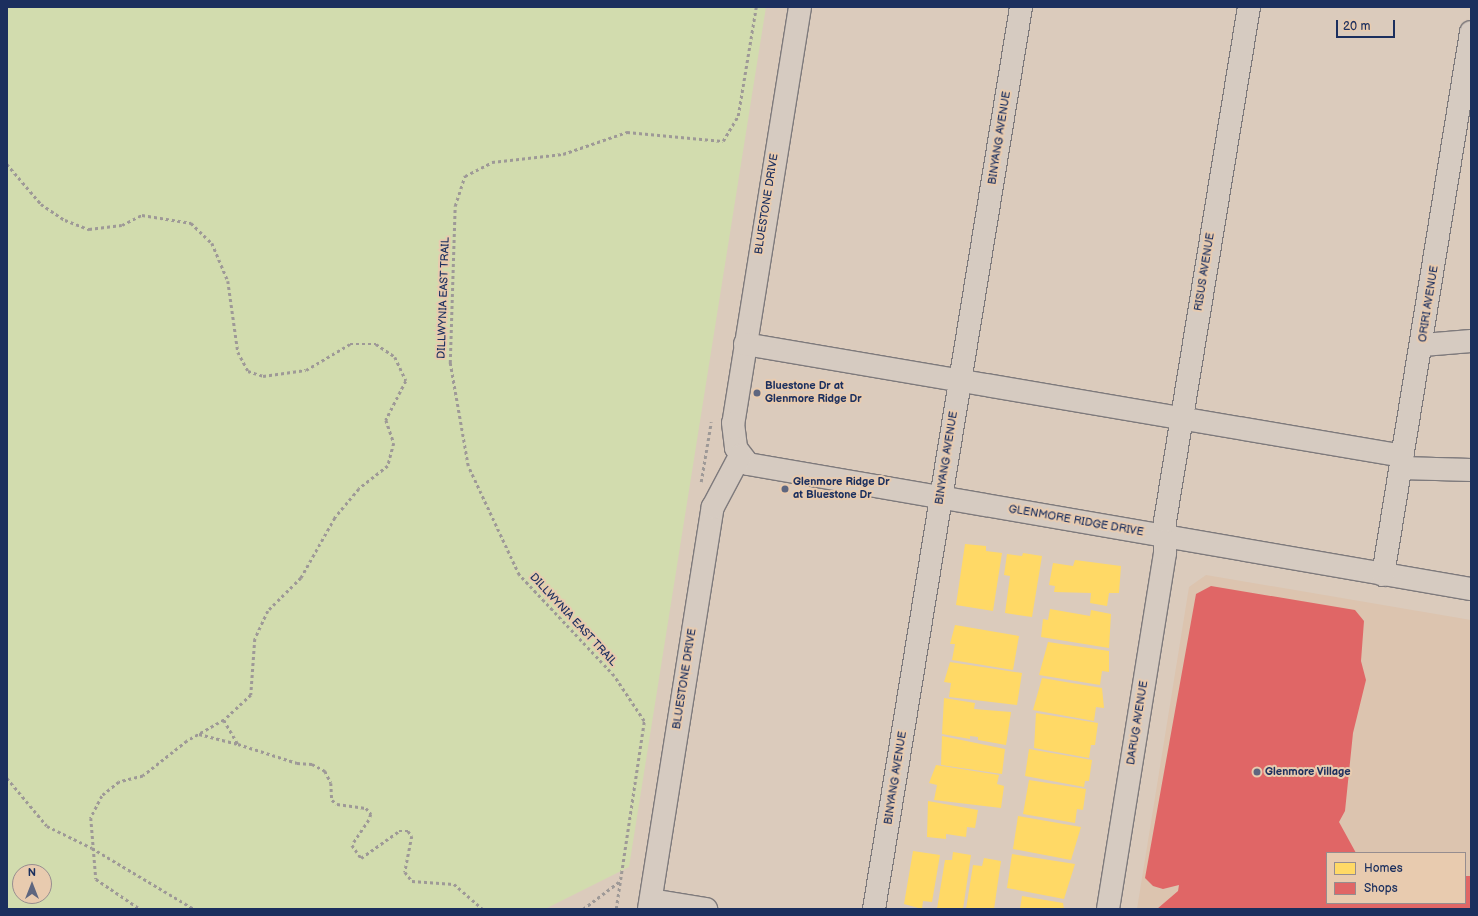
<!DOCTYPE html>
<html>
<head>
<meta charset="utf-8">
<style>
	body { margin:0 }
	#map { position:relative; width:1478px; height:916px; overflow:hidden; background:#dbcbbc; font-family:"Balsamiq Sans",sans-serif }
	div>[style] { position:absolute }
	.built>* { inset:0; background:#dcc4af }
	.green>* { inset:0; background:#d2dcae }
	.homes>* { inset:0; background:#ffd966 }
	.shops>* { inset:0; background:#e06666 }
	.path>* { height:2.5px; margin-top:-1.25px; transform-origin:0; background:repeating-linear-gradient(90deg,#9e9997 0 3px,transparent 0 6px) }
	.roads { filter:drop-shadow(1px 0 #7e7a7c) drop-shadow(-1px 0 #7e7a7c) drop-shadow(0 1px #7e7a7c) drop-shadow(0 -1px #7e7a7c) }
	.minor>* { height:22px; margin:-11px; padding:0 11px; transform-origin:11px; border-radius:11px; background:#d6cbc1 }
	.dots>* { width:11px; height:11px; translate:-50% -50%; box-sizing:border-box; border:2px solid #e8cbaf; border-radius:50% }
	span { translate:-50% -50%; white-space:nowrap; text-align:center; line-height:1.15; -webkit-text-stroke:4px #e8cbaf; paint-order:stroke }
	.street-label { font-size:11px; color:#1b2f5e }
	.poi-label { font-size:11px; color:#1b2f5e; font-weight:700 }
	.left { translate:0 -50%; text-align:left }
	.frame { position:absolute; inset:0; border:8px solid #1b2f5e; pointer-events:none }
	.legend { position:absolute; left:1326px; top:852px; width:140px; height:52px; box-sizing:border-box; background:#e8cbaf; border:1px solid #968d8f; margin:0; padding:5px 7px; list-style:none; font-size:12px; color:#1b2f5e }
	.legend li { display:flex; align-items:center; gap:8px; height:20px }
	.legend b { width:20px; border:1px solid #968d8f }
	.north { position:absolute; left:12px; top:864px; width:40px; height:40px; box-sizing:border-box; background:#e8cbaf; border:1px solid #968d8f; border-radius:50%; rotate:0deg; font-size:11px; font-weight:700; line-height:16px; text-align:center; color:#1b2f5e }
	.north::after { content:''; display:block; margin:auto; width:14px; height:18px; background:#5e667f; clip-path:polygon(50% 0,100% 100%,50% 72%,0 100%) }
	.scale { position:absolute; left:1336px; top:20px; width:59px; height:18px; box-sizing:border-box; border:2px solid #1b2f5e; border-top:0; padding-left:5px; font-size:12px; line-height:14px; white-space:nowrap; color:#1b2f5e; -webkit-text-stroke:3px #e8cbaf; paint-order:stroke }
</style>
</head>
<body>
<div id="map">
	<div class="built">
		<i style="clip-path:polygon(evenodd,1206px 575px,1471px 620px,1471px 909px,1137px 909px,1189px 587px,1206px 575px,1327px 853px,1465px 853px,1465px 903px,1327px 903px,1327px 853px)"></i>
	</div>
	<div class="green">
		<i style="clip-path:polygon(evenodd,7px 7px,766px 7px,629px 867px,545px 909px,7px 909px,7px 7px,20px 872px,44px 872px,44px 896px,20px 896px,20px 872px)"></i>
	</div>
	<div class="homes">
		<i style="clip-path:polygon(965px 544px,986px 546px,986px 551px,1002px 553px,993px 611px,956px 605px)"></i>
		<i style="clip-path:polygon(1023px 553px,1042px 556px,1032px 617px,1005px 613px,1010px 576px,1004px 575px,1007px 554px,1022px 556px)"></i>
		<i style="clip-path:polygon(1075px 560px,1121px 566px,1119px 593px,1109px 593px,1107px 606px,1090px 603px,1091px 593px,1054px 592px,1055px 586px,1049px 585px,1053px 563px,1073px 566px)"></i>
		<i style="clip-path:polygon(1050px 609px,1090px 616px,1091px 610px,1111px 614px,1109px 648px,1041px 637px,1043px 619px,1048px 620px)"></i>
		<i style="clip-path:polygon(955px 625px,1019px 636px,1013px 670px,952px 660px,955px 644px,950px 644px)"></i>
		<i style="clip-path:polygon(1048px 642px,1109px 651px,1109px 672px,1102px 671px,1100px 685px,1039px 675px)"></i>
		<i style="clip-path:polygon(950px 662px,1022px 673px,1017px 705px,949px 697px,951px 683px,944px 682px)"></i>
		<i style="clip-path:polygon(1042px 678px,1102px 688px,1104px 708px,1096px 707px,1094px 721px,1033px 710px)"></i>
		<i style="clip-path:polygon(944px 698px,975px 703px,974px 709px,1011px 712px,1006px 745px,978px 740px,978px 737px,970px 736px,970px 739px,942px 734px)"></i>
		<i style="clip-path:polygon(1036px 713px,1098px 723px,1095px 745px,1091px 745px,1089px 758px,1034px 748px)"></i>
		<i style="clip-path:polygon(942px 736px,1005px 749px,1002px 774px,941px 765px)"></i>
		<i style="clip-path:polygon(1029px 749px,1092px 760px,1089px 781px,1085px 781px,1084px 787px,1025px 776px)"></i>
		<i style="clip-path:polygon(936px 765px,999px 775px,997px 784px,1004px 786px,1001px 808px,934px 800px,937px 785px,929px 783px)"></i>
		<i style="clip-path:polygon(1029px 780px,1086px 789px,1083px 810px,1077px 809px,1075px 823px,1023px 814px)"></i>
		<i style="clip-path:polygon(928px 801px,978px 810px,975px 828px,967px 827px,966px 837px,946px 834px,946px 839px,927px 837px)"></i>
		<i style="clip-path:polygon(1018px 816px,1081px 827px,1071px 860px,1013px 849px)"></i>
		<i style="clip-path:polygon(913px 851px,940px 855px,932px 902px,923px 901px,922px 909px,904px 904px)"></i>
		<i style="clip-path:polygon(953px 852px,971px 855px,963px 909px,937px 909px,945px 860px,952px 860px)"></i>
		<i style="clip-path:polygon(1012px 854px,1075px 864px,1064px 899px,1007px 888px)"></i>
		<i style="clip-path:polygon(984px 858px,1001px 861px,994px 909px,966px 909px,973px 865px,982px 866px)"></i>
		<i style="clip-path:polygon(1022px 896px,1063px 903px,1064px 909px,1020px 909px)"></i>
	</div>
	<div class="shops">
		<i style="clip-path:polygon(1211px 586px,1355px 610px,1364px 621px,1361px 661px,1366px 680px,1353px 733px,1345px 811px,1339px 822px,1356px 853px,1327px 853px,1327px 903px,1465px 903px,1465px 876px,1471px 876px,1471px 909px,1157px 909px,1178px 891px,1179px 885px,1163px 889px,1153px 886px,1145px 878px,1196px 594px)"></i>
	</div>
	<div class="path">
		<i style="left:7px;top:164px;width:52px;rotate:49.6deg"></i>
		<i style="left:41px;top:204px;width:29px;rotate:34deg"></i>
		<i style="left:65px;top:220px;width:26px;rotate:21deg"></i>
		<i style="left:89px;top:229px;width:33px;rotate:-7deg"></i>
		<i style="left:122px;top:225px;width:22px;rotate:-27deg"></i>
		<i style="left:142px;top:215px;width:50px;rotate:9.3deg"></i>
		<i style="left:191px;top:223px;width:29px;rotate:44deg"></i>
		<i style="left:212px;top:243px;width:41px;rotate:67.2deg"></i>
		<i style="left:228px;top:281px;width:72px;rotate:82deg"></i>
		<i style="left:238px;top:352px;width:21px;rotate:62deg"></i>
		<i style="left:248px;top:371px;width:16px;rotate:18deg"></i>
		<i style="left:263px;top:376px;width:43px;rotate:-7.9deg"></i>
		<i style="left:306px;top:370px;width:51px;rotate:-30.6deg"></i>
		<i style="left:350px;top:344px;width:26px"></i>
		<i style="left:376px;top:344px;width:23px;rotate:34deg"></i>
		<i style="left:395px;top:357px;width:26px;rotate:65deg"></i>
		<i style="left:406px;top:381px;width:44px;rotate:117.1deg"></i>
		<i style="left:386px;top:420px;width:24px;rotate:71deg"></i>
		<i style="left:394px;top:443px;width:24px;rotate:105deg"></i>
		<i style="left:388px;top:466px;width:37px;rotate:142deg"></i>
		<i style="left:359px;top:489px;width:38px;rotate:130deg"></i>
		<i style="left:335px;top:518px;width:69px;rotate:119.5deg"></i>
		<i style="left:301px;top:578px;width:47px;rotate:135deg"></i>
		<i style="left:268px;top:611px;width:31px;rotate:115deg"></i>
		<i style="left:255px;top:639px;width:56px;rotate:94.1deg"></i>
		<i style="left:251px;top:695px;width:37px;rotate:137deg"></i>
		<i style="left:224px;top:720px;width:43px;rotate:150.4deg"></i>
		<i style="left:187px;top:741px;width:56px;rotate:141.5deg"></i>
		<i style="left:143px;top:776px;width:25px;rotate:166deg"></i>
		<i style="left:119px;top:782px;width:22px;rotate:141deg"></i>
		<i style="left:102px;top:796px;width:25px;rotate:117deg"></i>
		<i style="left:91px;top:818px;width:61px;rotate:85.3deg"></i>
		<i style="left:96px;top:879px;width:53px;rotate:34.3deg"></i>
		<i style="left:701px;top:482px;width:61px;rotate:-80.5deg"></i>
		<i style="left:224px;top:720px;width:28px;rotate:60deg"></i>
		<i style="left:238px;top:744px;width:62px;rotate:17.9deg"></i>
		<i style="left:297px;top:763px;width:15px;rotate:4deg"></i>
		<i style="left:312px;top:764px;width:15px;rotate:28deg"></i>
		<i style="left:325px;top:771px;width:13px;rotate:63deg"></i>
		<i style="left:331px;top:783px;width:17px;rotate:87deg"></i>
		<i style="left:332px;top:800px;width:6px;rotate:39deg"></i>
		<i style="left:337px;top:804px;width:29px;rotate:8deg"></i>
		<i style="left:366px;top:808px;width:8px;rotate:50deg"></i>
		<i style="left:371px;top:814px;width:6px;rotate:108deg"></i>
		<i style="left:369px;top:820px;width:30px;rotate:124deg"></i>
		<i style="left:352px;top:845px;width:16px;rotate:55deg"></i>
		<i style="left:361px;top:858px;width:47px;rotate:-35.4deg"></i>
		<i style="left:399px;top:831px;width:9px"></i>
		<i style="left:408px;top:831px;width:6px;rotate:51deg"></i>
		<i style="left:412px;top:836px;width:37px;rotate:101deg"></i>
		<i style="left:405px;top:872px;width:11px;rotate:52deg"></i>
		<i style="left:412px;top:881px;width:42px;rotate:4.1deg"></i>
		<i style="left:454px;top:884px;width:38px;rotate:41deg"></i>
		<i style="left:199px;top:734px;width:40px;rotate:14.4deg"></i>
		<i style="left:7px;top:778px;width:62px;rotate:50.2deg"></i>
		<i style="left:47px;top:826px;width:50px;rotate:26.1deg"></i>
		<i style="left:92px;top:848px;width:119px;rotate:30.9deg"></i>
		<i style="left:583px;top:909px;width:46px;rotate:-37.1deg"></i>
		<i style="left:616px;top:909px;width:190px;rotate:-81.5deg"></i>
		<i style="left:644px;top:721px;width:54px;rotate:-123.7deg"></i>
		<i style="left:614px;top:676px;width:139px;rotate:-133.2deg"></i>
		<i style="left:519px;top:575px;width:120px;rotate:-115.1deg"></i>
		<i style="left:468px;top:466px;width:105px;rotate:-99.9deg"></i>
		<i style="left:450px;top:363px;width:157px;rotate:-88.2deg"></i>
		<i style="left:455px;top:206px;width:32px;rotate:-72deg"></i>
		<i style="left:465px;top:176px;width:30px;rotate:-27deg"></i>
		<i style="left:492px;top:162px;width:71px;rotate:-6.4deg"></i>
		<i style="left:563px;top:154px;width:68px;rotate:-19deg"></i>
		<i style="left:627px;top:132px;width:96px;rotate:5.4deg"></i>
		<i style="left:723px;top:141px;width:29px;rotate:-59deg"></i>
		<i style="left:738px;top:116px;width:110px;rotate:-80.6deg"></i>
	</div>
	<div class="roads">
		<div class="minor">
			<i style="left:800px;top:7px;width:421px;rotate:99.1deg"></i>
			<i style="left:733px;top:423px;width:25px;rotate:83deg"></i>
			<i style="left:736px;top:448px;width:20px;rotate:53deg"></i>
			<i style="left:748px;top:464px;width:734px;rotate:9.81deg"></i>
			<i style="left:745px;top:344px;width:667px;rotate:9.66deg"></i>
			<i style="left:1423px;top:345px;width:48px;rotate:-4.8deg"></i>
			<i style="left:1401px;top:468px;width:70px;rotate:1.6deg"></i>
			<i style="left:1383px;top:575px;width:550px;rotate:-80.79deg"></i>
			<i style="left:651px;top:900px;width:56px;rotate:9.3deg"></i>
			<i style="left:649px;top:909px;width:407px;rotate:-81deg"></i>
			<i style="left:713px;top:507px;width:58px;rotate:-62.1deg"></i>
			<i style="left:874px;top:909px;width:914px;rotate:-80.74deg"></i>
			<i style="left:1108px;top:909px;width:361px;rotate:-80.9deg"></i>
			<i style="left:1165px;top:553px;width:32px;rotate:-90deg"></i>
			<i style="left:1165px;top:521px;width:521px;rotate:-80.72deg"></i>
		</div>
	</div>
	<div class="dots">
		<i style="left:757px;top:393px;background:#5e667f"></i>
		<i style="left:785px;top:489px;background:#5e667f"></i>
		<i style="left:1257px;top:772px;background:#5e667f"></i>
	</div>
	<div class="street-label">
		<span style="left:1000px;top:138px;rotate:-81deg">BINYANG AVENUE</span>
		<span style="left:767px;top:204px;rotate:-81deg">BLUESTONE DRIVE</span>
		<span style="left:1205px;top:272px;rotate:-81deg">RISUS AVENUE</span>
		<span style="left:444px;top:298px;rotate:-88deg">DILLWYNIA EAST TRAIL</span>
		<span style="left:1429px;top:304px;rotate:-81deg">ORIRI AVENUE</span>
		<span style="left:947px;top:458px;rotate:-81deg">BINYANG AVENUE</span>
		<span style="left:1076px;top:521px;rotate:10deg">GLENMORE RIDGE DRIVE</span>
		<span style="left:573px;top:620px;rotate:47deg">DILLWYNIA EAST TRAIL</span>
		<span style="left:685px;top:679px;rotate:-81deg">BLUESTONE DRIVE</span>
		<span style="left:1138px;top:723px;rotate:-81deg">DARUG AVENUE</span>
		<span style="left:896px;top:778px;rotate:-81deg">BINYANG AVENUE</span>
	</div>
	<div class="poi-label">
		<span class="left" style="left:765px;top:393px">Bluestone Dr at<br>Glenmore Ridge Dr</span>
		<span class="left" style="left:793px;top:489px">Glenmore Ridge Dr<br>at Bluestone Dr</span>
		<span class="left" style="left:1265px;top:772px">Glenmore Village</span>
	</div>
	<div class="frame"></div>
	<ul class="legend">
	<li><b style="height:11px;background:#ffd966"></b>Homes</li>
	<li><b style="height:11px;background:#e06666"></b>Shops</li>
	</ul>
	<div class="north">N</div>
	<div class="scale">20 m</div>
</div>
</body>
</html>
